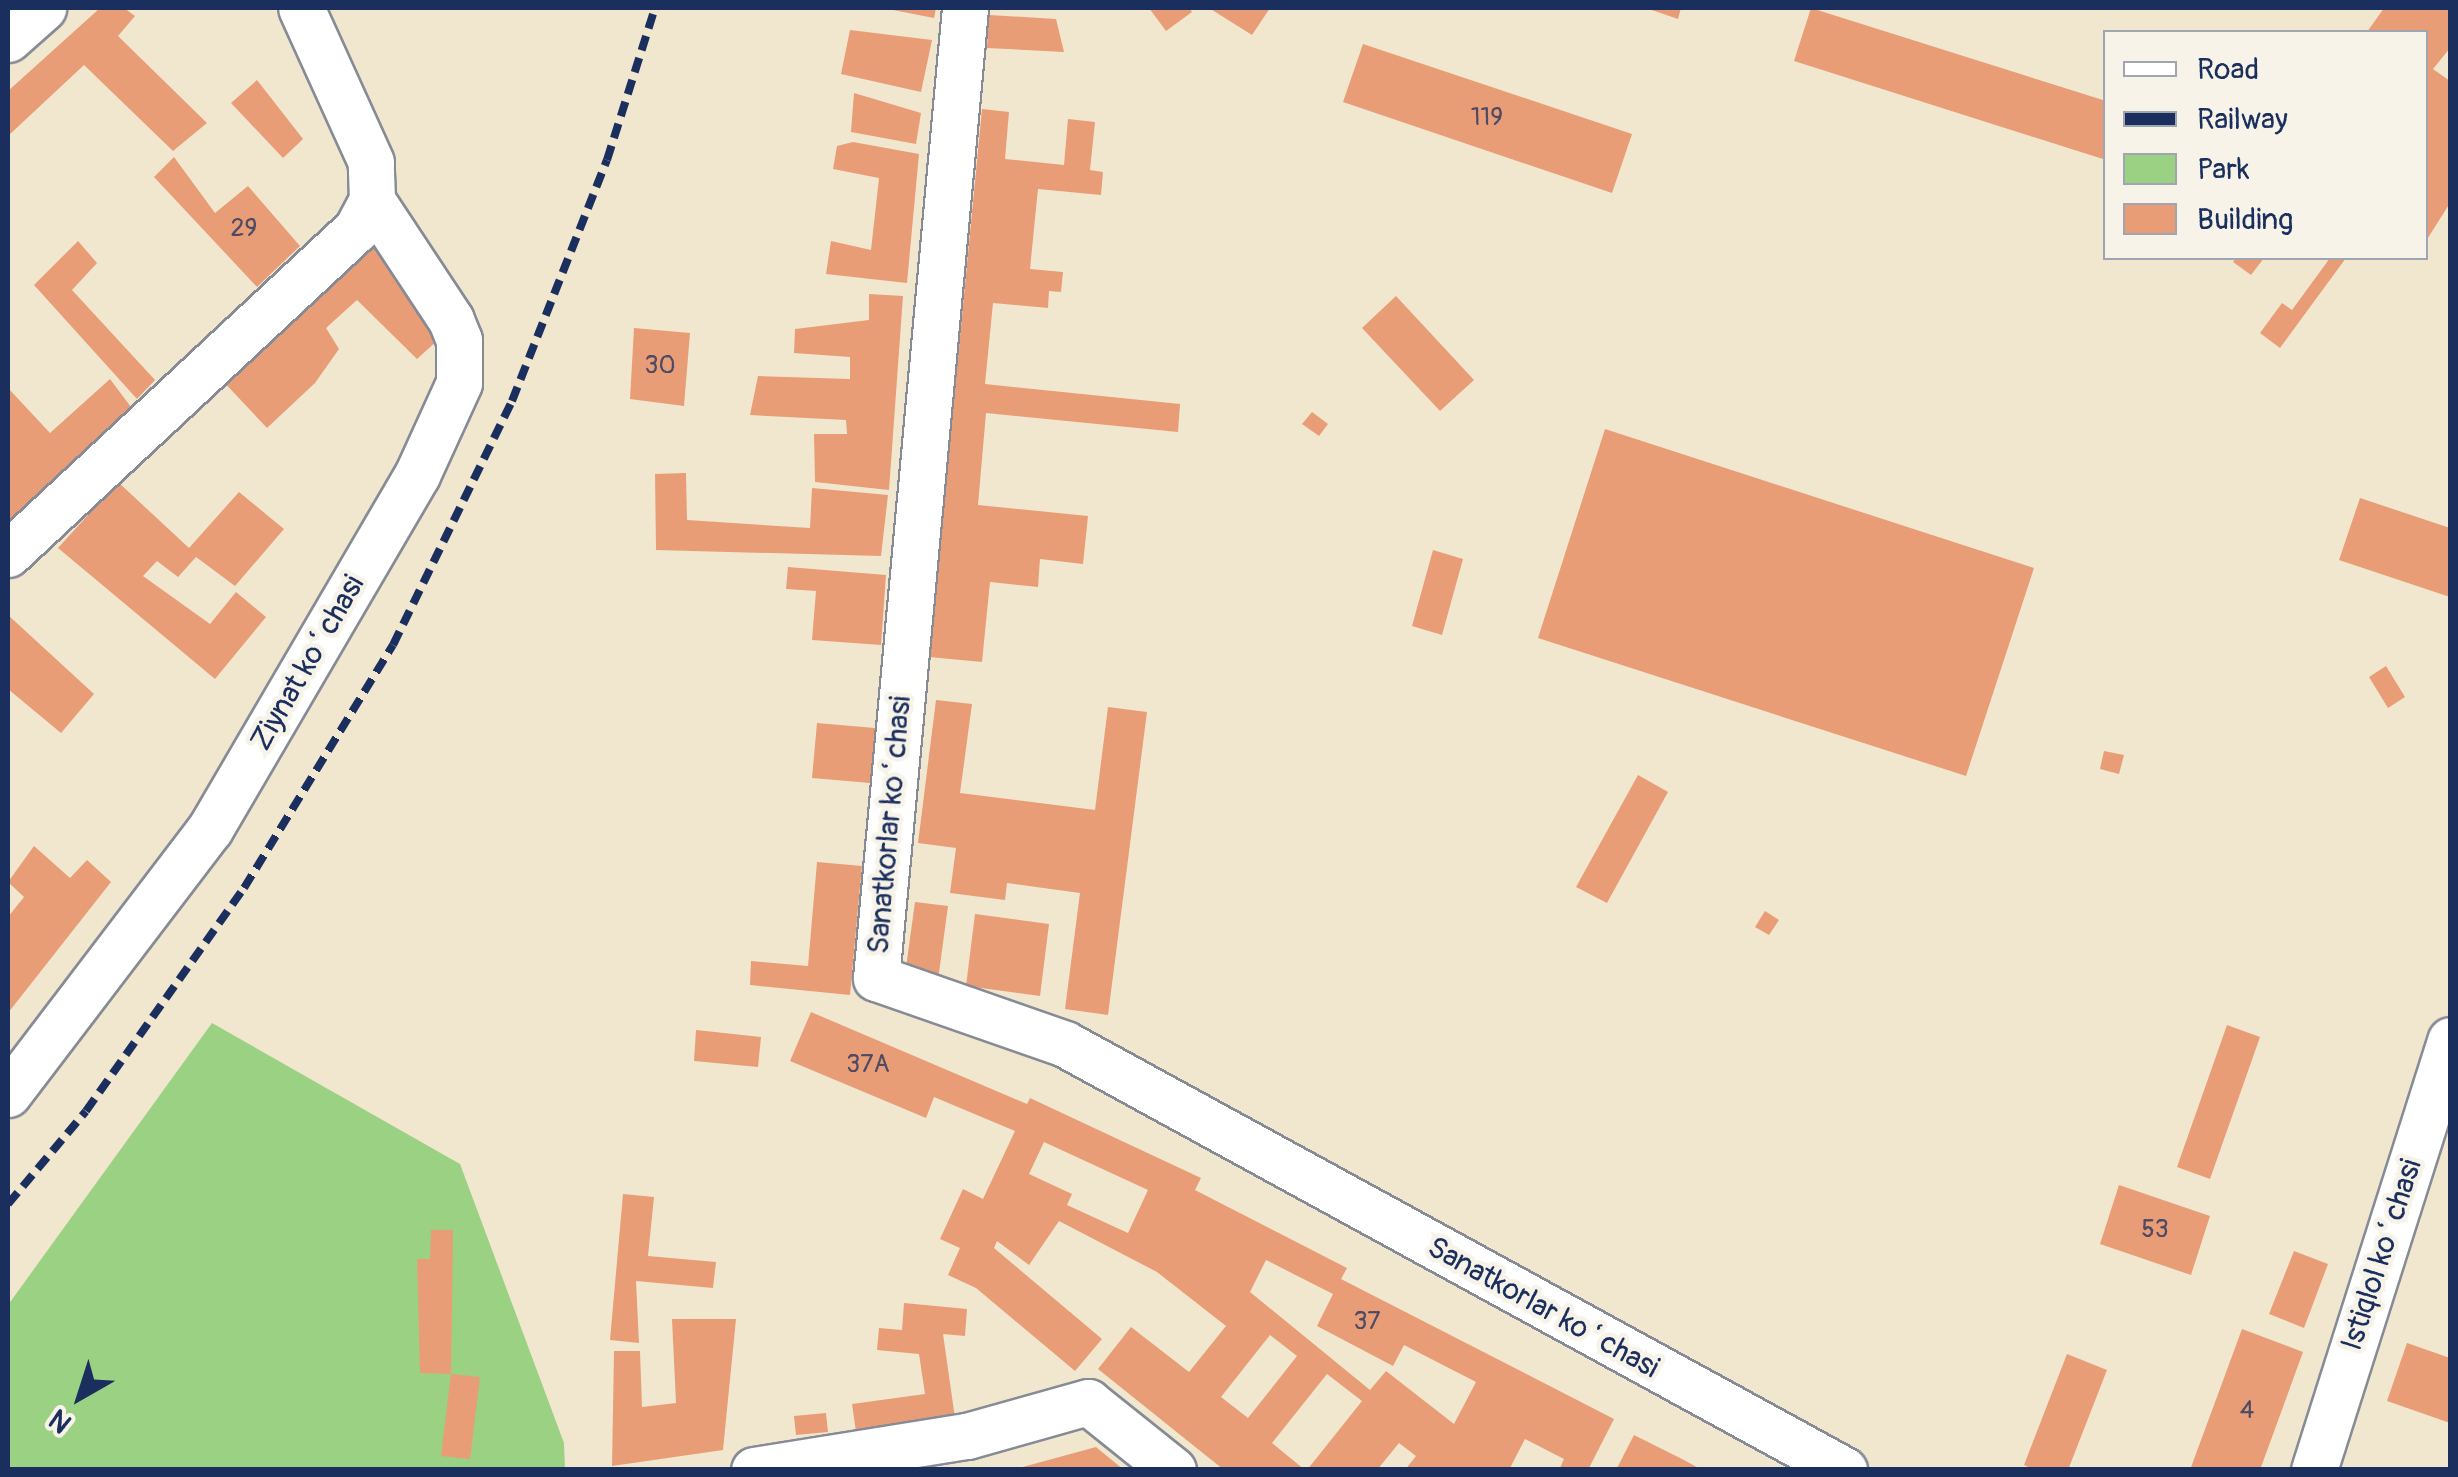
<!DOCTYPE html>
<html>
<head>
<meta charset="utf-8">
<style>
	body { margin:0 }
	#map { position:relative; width:2458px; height:1477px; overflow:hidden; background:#f1e7cf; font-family:Pangolin,sans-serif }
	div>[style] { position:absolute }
	.green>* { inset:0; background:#9bd182 }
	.building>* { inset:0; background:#e99d77 }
	.roads { filter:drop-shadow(2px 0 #868b96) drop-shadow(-2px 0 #868b96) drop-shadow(0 2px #868b96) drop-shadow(0 -2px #868b96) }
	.minor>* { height:45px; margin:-22.5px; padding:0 22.5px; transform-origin:22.5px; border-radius:22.5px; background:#fff }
	.rail>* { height:8px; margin-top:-4px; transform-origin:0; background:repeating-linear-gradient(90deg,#1b2f5e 0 15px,transparent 0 23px) }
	span { translate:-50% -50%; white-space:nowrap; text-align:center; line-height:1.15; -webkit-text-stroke:9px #f7f3e8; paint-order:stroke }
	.number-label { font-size:25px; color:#4e4a64 }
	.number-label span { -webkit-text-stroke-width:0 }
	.street-label { font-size:30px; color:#1b2f5e }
	.frame { position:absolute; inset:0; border:10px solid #1b2f5e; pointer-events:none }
	.legend { position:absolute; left:2103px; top:30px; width:325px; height:230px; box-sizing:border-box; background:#f7f3e8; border:2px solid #9fa5b1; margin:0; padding:12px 18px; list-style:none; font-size:30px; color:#1b2f5e }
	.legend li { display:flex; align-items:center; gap:20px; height:50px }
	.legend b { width:50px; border:2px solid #9fa5b1 }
	.north { position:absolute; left:30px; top:1347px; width:100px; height:100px; -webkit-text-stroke:8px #f7f3e8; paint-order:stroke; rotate:219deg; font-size:28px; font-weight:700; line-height:40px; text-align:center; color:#1b2f5e }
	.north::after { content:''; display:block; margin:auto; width:35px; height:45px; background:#1b2f5e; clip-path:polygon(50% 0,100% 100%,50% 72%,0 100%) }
</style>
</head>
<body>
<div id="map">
	<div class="green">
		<i style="clip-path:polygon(212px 1023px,460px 1164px,564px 1443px,565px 1470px,8px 1470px,8px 1305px)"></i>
	</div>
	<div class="building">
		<i style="clip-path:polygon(100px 8px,124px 8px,135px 16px,118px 36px,207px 123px,173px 151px,84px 65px,8px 136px,8px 91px)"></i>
		<i style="clip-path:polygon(889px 8px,936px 8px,934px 18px,888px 9px)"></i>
		<i style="clip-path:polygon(1149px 8px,1189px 8px,1192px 12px,1166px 31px)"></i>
		<i style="clip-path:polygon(1209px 8px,1270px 8px,1252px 35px)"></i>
		<i style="clip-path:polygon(1646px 8px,1681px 8px,1678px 19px)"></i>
		<i style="clip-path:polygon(1811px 8px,2106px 101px,2106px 160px,1794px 61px)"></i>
		<i style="clip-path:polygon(2384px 8px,2450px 8px,2450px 48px,2433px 69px,2450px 81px,2450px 203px,2426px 241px,2426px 32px,2367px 32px)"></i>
		<i style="clip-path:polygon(989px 15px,1056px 19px,1064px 52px,987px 48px)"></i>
		<i style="clip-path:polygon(850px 30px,932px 40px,921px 92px,841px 74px)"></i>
		<i style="clip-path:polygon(1363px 44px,1632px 134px,1612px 193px,1343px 102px)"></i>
		<i style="clip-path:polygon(257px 80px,303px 139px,283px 158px,231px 103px)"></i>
		<i style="clip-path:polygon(854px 93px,921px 113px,916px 144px,851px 132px)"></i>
		<i style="clip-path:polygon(982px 109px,1009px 112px,1005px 159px,1064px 165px,1068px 119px,1095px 122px,1090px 170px,1103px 172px,1101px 195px,1038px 189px,1030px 269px,1063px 272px,1061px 292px,1049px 291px,1048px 308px,993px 303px,985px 384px,1180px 404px,1178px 432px,986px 413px,978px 505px,1088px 516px,1083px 564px,1040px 559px,1038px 587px,990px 582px,982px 662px,929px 657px)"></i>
		<i style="clip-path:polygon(853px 142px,919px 154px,907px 283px,826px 274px,831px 241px,871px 250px,879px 178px,833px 169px,837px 146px)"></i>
		<i style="clip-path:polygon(174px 157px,215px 213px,248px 186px,300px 246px,257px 287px,154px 177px)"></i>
		<i style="clip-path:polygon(375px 234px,450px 329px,417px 359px,357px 300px,326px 328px,339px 349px,315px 383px,267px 428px,220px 378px)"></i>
		<i style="clip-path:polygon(78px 241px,97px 263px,72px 290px,155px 380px,137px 399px,34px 285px)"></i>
		<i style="clip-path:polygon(2236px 258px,2264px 258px,2251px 275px,2233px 262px)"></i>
		<i style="clip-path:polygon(2330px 258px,2346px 258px,2280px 348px,2260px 333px,2282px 303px,2292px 310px)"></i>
		<i style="clip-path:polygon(869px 294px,903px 296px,889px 490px,815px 482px,814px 434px,847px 434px,846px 420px,750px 415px,758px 376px,850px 379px,850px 357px,794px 353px,795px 329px,869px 320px)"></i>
		<i style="clip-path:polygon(1396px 296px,1474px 380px,1440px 411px,1362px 328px)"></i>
		<i style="clip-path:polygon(634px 328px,690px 333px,684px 406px,630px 399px)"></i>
		<i style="clip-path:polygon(110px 379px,131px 407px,8px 527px,8px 388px,50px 433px)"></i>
		<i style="clip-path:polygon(1312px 412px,1328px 424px,1319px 436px,1302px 424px)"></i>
		<i style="clip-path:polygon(1605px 429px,2034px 568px,1966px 776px,1538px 638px)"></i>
		<i style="clip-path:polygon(686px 473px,687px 520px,810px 528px,812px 488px,888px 495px,881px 556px,656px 550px,655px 474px)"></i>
		<i style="clip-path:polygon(118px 482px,189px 548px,239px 492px,284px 529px,235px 586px,196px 557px,178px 577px,157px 561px,143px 576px,210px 624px,236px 592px,266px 617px,215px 679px,58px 548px)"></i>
		<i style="clip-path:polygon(2360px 498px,2450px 528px,2450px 597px,2339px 560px)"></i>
		<i style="clip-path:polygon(1433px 550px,1463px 559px,1442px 635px,1412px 626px)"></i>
		<i style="clip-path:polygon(788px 567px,886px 575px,881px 645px,812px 640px,816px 591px,786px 589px)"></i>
		<i style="clip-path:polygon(8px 615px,94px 694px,61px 733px,8px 689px)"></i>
		<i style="clip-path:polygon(2386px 666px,2405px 697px,2388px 708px,2369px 677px)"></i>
		<i style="clip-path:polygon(936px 700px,972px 704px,960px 793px,1095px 810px,1108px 707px,1147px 712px,1108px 1015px,1065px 1009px,1080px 893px,1007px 883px,1005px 900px,950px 893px,956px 848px,918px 843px)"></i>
		<i style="clip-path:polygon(817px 723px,875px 728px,870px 783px,812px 778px)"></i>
		<i style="clip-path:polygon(2104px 751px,2124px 755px,2119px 774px,2100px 769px)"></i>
		<i style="clip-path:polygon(1638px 775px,1668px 792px,1607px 903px,1576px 887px)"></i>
		<i style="clip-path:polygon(34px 846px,70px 878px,87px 860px,111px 882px,8px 1013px,8px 917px,24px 897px,8px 882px)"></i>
		<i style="clip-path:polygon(817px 862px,862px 866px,850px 995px,750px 985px,751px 961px,808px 966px)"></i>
		<i style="clip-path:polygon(915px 902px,948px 906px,938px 980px,905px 975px)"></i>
		<i style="clip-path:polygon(1765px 911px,1779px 920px,1769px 935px,1755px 927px)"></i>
		<i style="clip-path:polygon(975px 914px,1049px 924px,1040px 996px,966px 986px)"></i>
		<i style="clip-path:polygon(evenodd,811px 1012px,1027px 1104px,1030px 1098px,1201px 1178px,1195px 1190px,1347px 1268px,1341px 1279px,1614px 1419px,1588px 1470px,1559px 1470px,1564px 1459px,1525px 1439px,1509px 1470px,1405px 1470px,1416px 1456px,1399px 1443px,1377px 1470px,1307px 1470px,1362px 1401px,1327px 1374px,1272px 1443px,1305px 1470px,1224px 1470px,1098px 1369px,1131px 1327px,1189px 1372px,1226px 1326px,1157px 1272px,1059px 1221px,1029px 1265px,997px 1241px,994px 1248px,1102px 1339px,1075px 1371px,976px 1288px,948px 1275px,960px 1248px,940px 1239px,963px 1189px,983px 1199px,1015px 1131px,934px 1097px,926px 1118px,790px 1061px,811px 1012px,1044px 1142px,1148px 1190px,1128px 1233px,1067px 1205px,1072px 1194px,1029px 1174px,1044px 1142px,811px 1012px,1266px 1260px,1333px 1294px,1317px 1326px,1393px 1366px,1404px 1345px,1476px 1382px,1454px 1424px,1386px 1371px,1370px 1390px,1250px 1292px,1266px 1260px,811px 1012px,1270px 1335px,1297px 1356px,1248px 1418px,1221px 1397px,1270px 1335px)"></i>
		<i style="clip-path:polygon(2227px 1025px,2260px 1037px,2210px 1179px,2177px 1167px)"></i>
		<i style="clip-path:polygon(696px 1030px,761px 1037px,758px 1067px,694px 1061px)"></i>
		<i style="clip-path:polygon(2119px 1185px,2210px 1216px,2191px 1275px,2100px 1244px)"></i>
		<i style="clip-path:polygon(623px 1194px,654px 1197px,648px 1256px,716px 1262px,713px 1288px,636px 1281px,639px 1343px,610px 1340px)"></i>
		<i style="clip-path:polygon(431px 1230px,453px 1230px,451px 1374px,420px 1373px,417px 1259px,430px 1259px)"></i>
		<i style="clip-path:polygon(2294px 1251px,2328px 1264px,2304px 1328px,2269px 1314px)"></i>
		<i style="clip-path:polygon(904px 1303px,967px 1309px,965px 1336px,943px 1334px,955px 1418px,856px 1432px,852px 1404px,925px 1394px,919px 1354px,877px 1350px,879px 1328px,902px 1330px)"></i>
		<i style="clip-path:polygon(672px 1319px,736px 1319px,723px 1450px,612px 1466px,614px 1351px,640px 1351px,642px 1407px,676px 1403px)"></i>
		<i style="clip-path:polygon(2242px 1329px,2303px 1352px,2260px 1470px,2190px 1470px)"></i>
		<i style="clip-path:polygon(2407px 1343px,2450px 1358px,2450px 1423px,2387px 1401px)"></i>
		<i style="clip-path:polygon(2067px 1354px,2107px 1370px,2068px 1470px,2035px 1470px,2024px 1465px)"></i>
		<i style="clip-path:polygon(451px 1374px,480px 1377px,470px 1459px,441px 1456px)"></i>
		<i style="clip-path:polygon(826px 1413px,828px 1432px,796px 1435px,794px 1416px)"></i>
		<i style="clip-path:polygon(1634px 1435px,1684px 1460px,1702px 1470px,1616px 1470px)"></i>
		<i style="clip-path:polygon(1096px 1447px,1124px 1470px,1019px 1470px,1019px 1468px)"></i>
	</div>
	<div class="roads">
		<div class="minor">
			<i style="left:965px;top:8px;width:974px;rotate:95.24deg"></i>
			<i style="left:876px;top:978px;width:200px;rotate:19.2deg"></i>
			<i style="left:1065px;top:1044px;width:888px;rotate:28.67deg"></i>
			<i style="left:8px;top:39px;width:47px;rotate:-41.5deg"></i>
			<i style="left:8px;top:554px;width:475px;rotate:-43deg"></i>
			<i style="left:356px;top:230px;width:34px;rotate:-62deg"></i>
			<i style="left:372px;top:200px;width:38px;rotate:-92deg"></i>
			<i style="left:371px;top:162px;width:169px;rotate:-114.4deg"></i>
			<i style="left:8px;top:1094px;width:333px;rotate:-52.7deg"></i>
			<i style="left:210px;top:829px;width:410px;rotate:-59.7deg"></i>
			<i style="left:417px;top:475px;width:101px;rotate:-65.5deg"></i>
			<i style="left:459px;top:383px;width:43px;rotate:-90deg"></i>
			<i style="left:459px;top:340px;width:22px;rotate:-112deg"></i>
			<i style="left:451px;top:320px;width:144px;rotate:-123.4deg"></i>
			<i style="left:754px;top:1470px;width:216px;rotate:-9.1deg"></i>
			<i style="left:967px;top:1436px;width:126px;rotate:-15.7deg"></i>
			<i style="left:1088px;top:1402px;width:109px;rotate:38.7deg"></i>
			<i style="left:2314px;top:1470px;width:451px;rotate:-72.4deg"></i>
		</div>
	</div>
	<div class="rail">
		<i style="left:8px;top:1204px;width:121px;rotate:-50deg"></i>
		<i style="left:86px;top:1111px;width:273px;rotate:-54.7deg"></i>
		<i style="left:244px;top:888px;width:285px;rotate:-58.5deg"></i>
		<i style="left:393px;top:645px;width:271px;rotate:-64deg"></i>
		<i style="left:512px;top:401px;width:259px;rotate:-68.5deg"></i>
		<i style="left:607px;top:160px;width:159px;rotate:-72.5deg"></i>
	</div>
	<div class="number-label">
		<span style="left:1487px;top:118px">119</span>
		<span style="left:244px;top:229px">29</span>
		<span style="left:660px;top:366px">30</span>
		<span style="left:868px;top:1065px">37А</span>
		<span style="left:2155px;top:1230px">53</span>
		<span style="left:1367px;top:1322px">37</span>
		<span style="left:2247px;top:1411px">4</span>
	</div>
	<div class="street-label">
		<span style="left:308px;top:663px;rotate:-60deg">Ziynat koʻchasi</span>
		<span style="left:890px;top:825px;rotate:-85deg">Sanatkorlar koʻchasi</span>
		<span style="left:2382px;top:1255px;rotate:-72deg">Istiqlol koʻchasi</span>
		<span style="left:1543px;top:1308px;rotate:29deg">Sanatkorlar koʻchasi</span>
	</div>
	<div class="frame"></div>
	<ul class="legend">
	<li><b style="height:12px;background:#fff"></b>Road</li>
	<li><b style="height:12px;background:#1b2f5e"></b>Railway</li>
	<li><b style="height:28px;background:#9bd182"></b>Park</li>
	<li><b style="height:28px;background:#e99d77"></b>Building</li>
	</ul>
	<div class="north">N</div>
</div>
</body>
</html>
